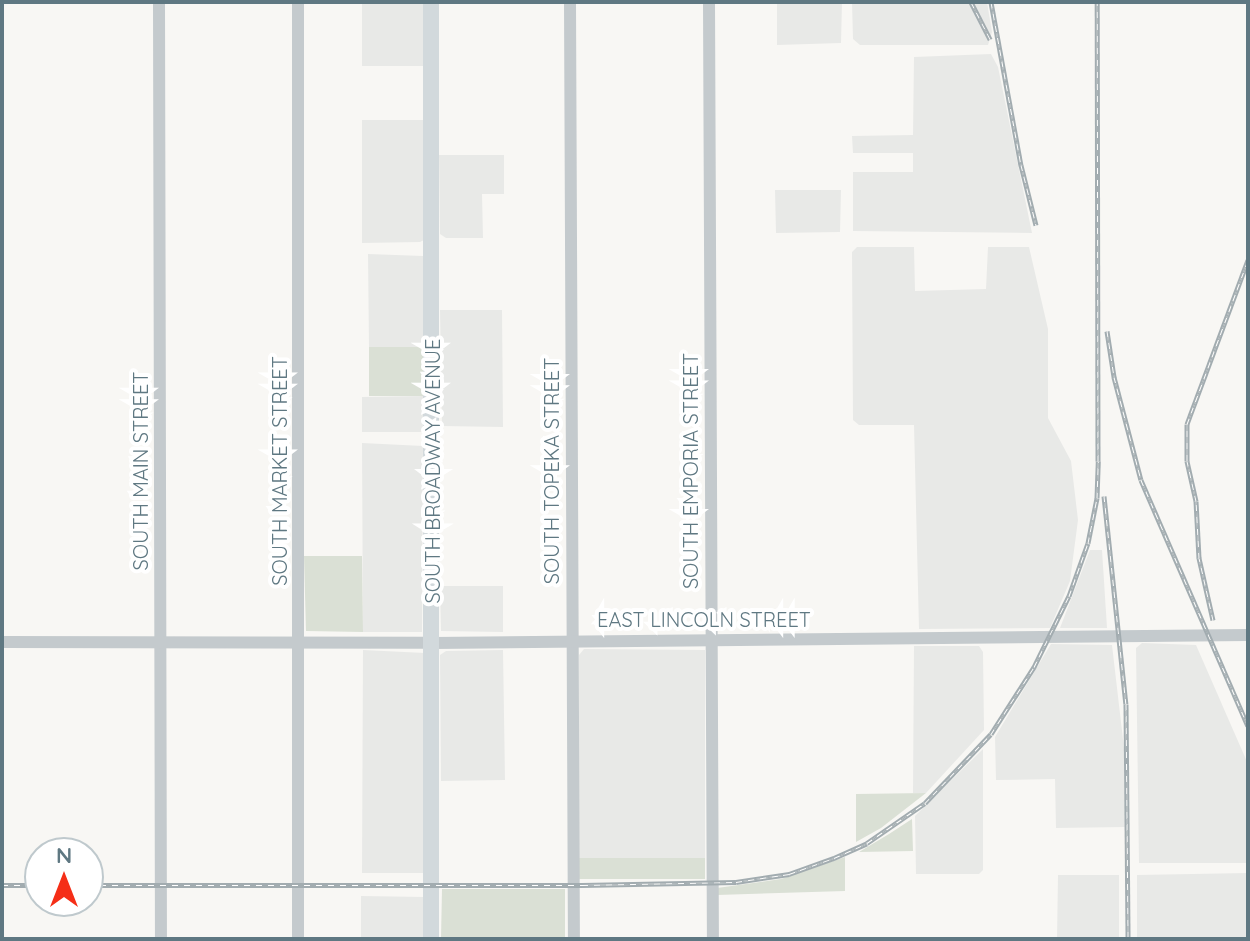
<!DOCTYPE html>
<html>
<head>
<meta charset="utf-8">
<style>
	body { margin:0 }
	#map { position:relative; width:1250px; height:941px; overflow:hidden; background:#f8f7f4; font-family:Quicksand,sans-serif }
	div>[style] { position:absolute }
	.built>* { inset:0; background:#e8e9e7 }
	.green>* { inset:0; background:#dae0d5 }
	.tertiary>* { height:12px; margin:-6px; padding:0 6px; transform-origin:6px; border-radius:6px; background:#c4cacd }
	.primary>* { height:16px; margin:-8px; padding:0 8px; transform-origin:8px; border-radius:8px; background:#d2d9dc }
	.rail>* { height:5px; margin-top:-2.5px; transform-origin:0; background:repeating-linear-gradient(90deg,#fff 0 6px,#a2acb0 0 12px); box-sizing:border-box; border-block:2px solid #a2acb0 }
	span { translate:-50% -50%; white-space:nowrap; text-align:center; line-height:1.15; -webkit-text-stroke:8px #fff; paint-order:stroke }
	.street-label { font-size:20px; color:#5f7882 }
	.frame { position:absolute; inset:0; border:4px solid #5f7882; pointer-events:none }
	.north { position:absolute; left:24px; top:837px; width:80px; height:80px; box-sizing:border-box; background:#fff; border:2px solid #bfc9cd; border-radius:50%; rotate:0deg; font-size:22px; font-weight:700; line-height:32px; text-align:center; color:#5f7882 }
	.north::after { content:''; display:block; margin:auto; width:28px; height:36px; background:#f52e17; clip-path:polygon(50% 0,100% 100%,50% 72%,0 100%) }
</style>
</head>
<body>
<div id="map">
	<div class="built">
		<i style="clip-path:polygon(362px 2px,424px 2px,423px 66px,362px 66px)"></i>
		<i style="clip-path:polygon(777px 2px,842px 2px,841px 43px,777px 45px)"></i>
		<i style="clip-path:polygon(852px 2px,987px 2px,992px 32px,988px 45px,860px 45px,853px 39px)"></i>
		<i style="clip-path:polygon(991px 54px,998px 67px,1032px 233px,853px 231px,853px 172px,913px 172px,913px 153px,853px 153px,852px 136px,913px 135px,914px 57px)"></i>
		<i style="clip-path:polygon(362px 120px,424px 120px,424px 240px,420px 242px,362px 243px)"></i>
		<i style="clip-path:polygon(439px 155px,504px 155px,504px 194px,482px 194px,483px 238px,446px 238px,440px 234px)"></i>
		<i style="clip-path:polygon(775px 190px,841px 190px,840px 232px,776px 233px)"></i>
		<i style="clip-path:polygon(857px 247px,914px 247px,915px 291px,986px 289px,988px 247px,1029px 247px,1048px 329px,1048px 418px,1071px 461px,1078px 520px,1070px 581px,1050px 628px,919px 629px,914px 425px,859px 425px,853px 420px,852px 252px)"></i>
		<i style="clip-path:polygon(368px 254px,423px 256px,424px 347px,369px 347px)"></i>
		<i style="clip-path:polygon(440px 310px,502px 310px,503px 427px,442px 426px)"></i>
		<i style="clip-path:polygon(424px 396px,423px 432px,362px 432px,362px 397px)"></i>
		<i style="clip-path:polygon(362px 443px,423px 446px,422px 632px,363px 632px)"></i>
		<i style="clip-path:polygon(1090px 550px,1102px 550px,1107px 628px,1060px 628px)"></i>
		<i style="clip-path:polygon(440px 586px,503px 586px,503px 632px,441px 631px)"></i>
		<i style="clip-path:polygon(1142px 643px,1196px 645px,1248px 764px,1248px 863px,1139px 863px,1136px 648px)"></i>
		<i style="clip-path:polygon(1051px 644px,1112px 645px,1124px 748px,1125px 827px,1056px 828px,1055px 779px,996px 780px,995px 737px)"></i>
		<i style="clip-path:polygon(914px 646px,979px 646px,983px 652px,984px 730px,926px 793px,913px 793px)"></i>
		<i style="clip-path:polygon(584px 649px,705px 650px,705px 858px,579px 858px,579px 655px)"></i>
		<i style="clip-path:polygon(363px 650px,425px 653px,425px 873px,362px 873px)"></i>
		<i style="clip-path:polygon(503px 650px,505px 780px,441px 781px,440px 655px,446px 651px)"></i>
		<i style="clip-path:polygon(983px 749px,983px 870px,979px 874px,916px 874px,915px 816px)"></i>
		<i style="clip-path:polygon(1248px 873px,1248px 939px,1137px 939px,1137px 875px)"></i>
		<i style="clip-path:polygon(1058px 875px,1119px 875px,1119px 939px,1057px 939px)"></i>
		<i style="clip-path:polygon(361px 896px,425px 897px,424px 939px,361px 939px)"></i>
	</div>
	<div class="green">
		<i style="clip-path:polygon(369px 347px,424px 347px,424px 396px,369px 396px)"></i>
		<i style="clip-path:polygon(304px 556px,362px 556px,363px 632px,306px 631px)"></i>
		<i style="clip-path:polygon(926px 793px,881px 828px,856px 842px,856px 794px)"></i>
		<i style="clip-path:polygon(912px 819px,913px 851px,859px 852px,889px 834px)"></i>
		<i style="clip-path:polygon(845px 857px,845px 891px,717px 895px,717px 888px,781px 879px)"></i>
		<i style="clip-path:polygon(579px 858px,705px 858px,705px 879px,579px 879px)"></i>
		<i style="clip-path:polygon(442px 889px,565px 889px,565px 939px,441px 939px)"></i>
	</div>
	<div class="tertiary">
		<i style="left:159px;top:2px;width:937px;rotate:89.88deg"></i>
		<i style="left:570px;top:2px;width:937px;rotate:89.76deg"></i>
		<i style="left:709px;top:2px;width:937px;rotate:89.76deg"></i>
		<i style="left:2px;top:642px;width:431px;rotate:0.1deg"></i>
		<i style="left:433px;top:643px;width:815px;rotate:-0.56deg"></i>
		<i style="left:298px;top:939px;width:937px;rotate:-90deg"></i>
	</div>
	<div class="primary">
		<i style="left:431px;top:2px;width:937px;rotate:90deg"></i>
	</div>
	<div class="rail">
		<i style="left:971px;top:2px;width:42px;rotate:62.8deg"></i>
		<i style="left:991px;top:2px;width:166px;rotate:79.6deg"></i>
		<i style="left:1021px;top:165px;width:62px;rotate:76deg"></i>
		<i style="left:1107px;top:331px;width:47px;rotate:81.3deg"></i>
		<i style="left:1114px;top:377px;width:106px;rotate:75.3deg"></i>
		<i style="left:1141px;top:480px;width:268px;rotate:66.5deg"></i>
		<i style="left:1104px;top:496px;width:209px;rotate:84deg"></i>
		<i style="left:1126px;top:704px;width:235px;rotate:89.5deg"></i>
		<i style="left:1213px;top:620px;width:64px;rotate:-102.7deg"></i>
		<i style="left:1199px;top:558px;width:57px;rotate:-93deg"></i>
		<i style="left:1196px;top:501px;width:41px;rotate:-102.7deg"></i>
		<i style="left:1187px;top:461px;width:37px;rotate:-90deg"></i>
		<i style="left:1187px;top:424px;width:175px;rotate:-69.6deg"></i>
		<i style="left:2px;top:885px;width:38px"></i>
		<i style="left:88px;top:885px;width:494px"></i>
		<i style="left:582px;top:885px;width:154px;rotate:-1.1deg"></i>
		<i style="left:736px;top:882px;width:54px;rotate:-8.6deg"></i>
		<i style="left:789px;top:874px;width:48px;rotate:-19.6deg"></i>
		<i style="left:834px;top:858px;width:36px;rotate:-24deg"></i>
		<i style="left:867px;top:843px;width:70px;rotate:-34.6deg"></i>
		<i style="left:925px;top:803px;width:95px;rotate:-46.3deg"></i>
		<i style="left:991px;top:734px;width:80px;rotate:-57.3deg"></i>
		<i style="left:1034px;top:667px;width:79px;rotate:-63.8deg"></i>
		<i style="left:1069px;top:596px;width:56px;rotate:-70.3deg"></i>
		<i style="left:1088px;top:543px;width:46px;rotate:-78.7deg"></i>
		<i style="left:1097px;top:498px;width:37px;rotate:-88deg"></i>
		<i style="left:1098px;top:461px;width:459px;rotate:-90.1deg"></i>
	</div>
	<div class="street-label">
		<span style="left:140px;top:471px;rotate:-90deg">SOUTH MAIN STREET</span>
		<span style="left:279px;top:471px;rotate:-90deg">SOUTH MARKET STREET</span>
		<span style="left:432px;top:471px;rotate:-90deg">SOUTH BROADWAY AVENUE</span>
		<span style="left:551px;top:471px;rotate:-90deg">SOUTH TOPEKA STREET</span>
		<span style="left:690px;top:471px;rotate:-90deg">SOUTH EMPORIA STREET</span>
		<span style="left:704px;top:619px">EAST LINCOLN STREET</span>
	</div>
	<div class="frame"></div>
	<div class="north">N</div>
</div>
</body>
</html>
